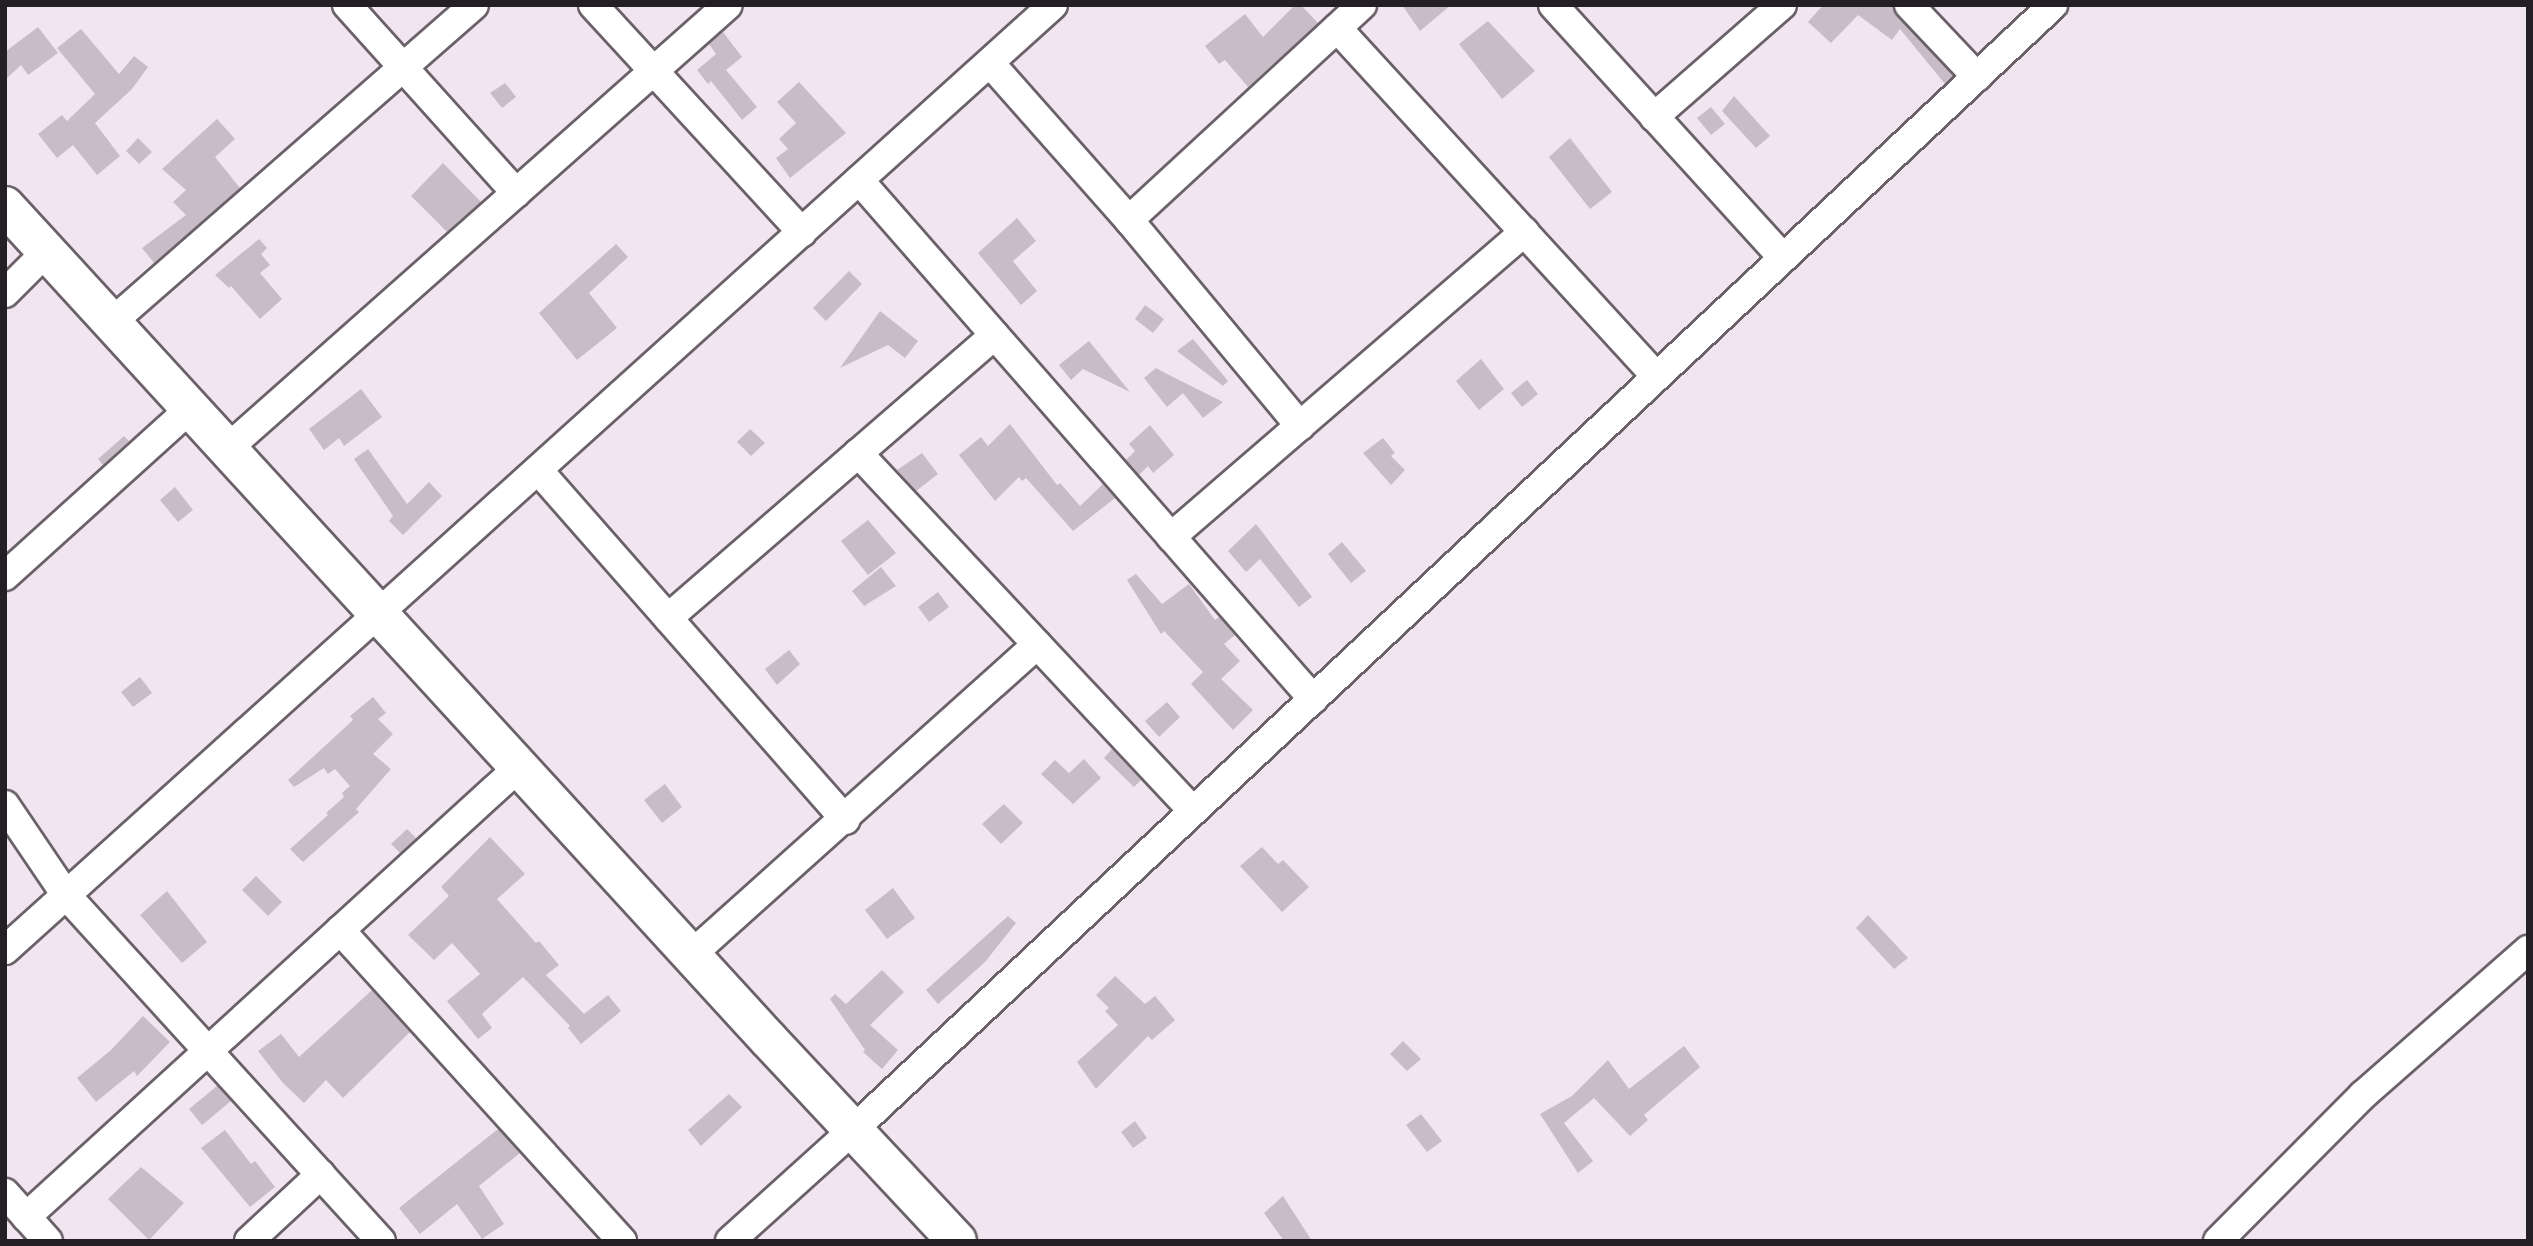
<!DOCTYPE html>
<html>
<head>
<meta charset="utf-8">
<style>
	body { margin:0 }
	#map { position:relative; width:2533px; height:1246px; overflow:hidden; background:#f1e6f0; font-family:Literata,serif }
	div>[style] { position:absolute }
	.building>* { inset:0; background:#c8bdc6 }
	.roads { filter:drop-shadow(2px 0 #6a6169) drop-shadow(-2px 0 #6a6169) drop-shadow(0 2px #6a6169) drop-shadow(0 -2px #6a6169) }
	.street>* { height:28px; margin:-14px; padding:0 14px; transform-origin:14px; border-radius:14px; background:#fff }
	.primary>* { height:38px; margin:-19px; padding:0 19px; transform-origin:19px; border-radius:19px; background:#fff }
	span { translate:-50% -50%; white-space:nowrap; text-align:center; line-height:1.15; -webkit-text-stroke:7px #fff; paint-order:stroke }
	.frame { position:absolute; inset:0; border:7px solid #231f23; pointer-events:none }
</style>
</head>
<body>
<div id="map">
	<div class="building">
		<i style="clip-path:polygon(1295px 5px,1301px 5px,1318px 23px,1248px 87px,1225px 60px,1219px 64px,1205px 46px,1245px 14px,1263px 37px)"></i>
		<i style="clip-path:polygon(1402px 5px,1451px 5px,1420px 31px)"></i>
		<i style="clip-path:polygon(1823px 5px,1893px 5px,1897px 16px,1953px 76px,1945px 84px,1900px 29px,1892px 40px,1858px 15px,1831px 43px,1808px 22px)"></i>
		<i style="clip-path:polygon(1488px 21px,1535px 71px,1502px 99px,1459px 44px)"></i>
		<i style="clip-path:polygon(38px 27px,58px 53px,28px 75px,21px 65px,5px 80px,5px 52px)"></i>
		<i style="clip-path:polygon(81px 29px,119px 74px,134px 56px,148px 67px,132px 89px,95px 123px,120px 156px,97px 175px,73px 145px,57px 158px,38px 134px,62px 115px,67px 121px,95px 94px,57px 48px)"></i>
		<i style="clip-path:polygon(723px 32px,742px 57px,726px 70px,757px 107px,742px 120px,711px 81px,708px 84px,697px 70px,716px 54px,709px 44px)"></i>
		<i style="clip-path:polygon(799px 82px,846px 133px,790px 178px,776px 158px,788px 149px,779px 139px,796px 123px,777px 102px)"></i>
		<i style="clip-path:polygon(505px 83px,516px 97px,502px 108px,490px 93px)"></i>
		<i style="clip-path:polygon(1734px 96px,1770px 136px,1756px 148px,1722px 111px)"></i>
		<i style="clip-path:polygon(1711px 107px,1725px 124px,1711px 135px,1697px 118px)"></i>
		<i style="clip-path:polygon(217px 119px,235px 139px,215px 157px,240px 188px,154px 263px,142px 248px,186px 215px,173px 202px,186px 190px,162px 169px)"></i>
		<i style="clip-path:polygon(138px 138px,152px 152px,139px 164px,126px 151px)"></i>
		<i style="clip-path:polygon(1570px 138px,1612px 192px,1590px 209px,1549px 157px)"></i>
		<i style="clip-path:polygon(443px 163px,481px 202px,447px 232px,411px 196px)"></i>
		<i style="clip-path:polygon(1017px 218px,1036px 241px,1013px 261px,1037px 291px,1021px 305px,978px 253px)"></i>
		<i style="clip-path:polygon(259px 239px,267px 248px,261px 254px,270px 265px,260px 273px,282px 299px,260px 319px,231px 286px,229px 288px,215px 275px)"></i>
		<i style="clip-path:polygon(616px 244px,628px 257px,589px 293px,617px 328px,577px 360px,539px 313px)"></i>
		<i style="clip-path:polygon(849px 271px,862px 284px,826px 321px,813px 308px)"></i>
		<i style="clip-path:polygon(1145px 305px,1164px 319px,1153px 333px,1135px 319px)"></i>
		<i style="clip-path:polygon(880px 311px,918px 341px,905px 358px,888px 345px,840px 368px)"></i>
		<i style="clip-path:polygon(1193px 339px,1228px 381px,1223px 386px,1177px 351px)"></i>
		<i style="clip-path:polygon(1089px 341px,1130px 392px,1083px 369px,1071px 380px,1059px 365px)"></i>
		<i style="clip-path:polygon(1481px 359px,1504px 389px,1479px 410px,1456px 381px)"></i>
		<i style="clip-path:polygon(1156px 368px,1169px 375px,1223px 402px,1203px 418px,1183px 393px,1167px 407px,1144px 378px)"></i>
		<i style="clip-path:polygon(1527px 380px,1538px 394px,1522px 407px,1511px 393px)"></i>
		<i style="clip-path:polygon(361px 389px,382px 417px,344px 446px,339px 438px,324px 450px,309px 429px)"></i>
		<i style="clip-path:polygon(1010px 424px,1057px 485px,1060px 483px,1080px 506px,1103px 484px,1115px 498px,1073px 531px,1026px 478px,1022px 481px,1019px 477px,995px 501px,959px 455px,981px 437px,988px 446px)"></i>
		<i style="clip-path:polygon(1150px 425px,1174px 455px,1153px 473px,1148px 466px,1139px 475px,1126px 460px,1135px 451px,1129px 444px)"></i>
		<i style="clip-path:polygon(750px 429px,765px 443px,751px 456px,737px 442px)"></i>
		<i style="clip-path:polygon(124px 436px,129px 441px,103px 465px,98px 459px)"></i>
		<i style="clip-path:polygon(1383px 438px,1395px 453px,1391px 456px,1405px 470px,1391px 485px,1363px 453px)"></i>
		<i style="clip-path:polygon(368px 449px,407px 504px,429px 482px,442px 496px,403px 535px,389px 521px,393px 516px,354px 459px)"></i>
		<i style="clip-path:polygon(922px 453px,938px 474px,916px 491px,897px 470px)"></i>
		<i style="clip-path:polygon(175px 487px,193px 510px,178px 522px,160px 500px)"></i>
		<i style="clip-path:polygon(868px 520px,896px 553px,868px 575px,841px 541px)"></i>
		<i style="clip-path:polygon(1256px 524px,1312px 597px,1299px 607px,1260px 559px,1246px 572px,1228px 551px)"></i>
		<i style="clip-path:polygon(1342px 542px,1366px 571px,1351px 583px,1328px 554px)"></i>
		<i style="clip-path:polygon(881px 567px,896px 586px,864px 606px,852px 591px)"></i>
		<i style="clip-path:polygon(1136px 574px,1162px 604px,1189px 584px,1215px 620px,1219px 617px,1235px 635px,1224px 644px,1240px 661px,1221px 679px,1253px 710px,1233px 730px,1191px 684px,1203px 672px,1164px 631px,1161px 634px,1127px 580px)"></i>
		<i style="clip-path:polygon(938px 592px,949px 607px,929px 622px,918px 607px)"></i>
		<i style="clip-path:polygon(789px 650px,800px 664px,777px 685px,765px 669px)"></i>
		<i style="clip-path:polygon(140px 677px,152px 693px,133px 707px,121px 692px)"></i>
		<i style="clip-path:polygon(373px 697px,386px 713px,378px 719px,393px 734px,373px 754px,391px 769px,356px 809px,359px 812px,303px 862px,290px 849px,328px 815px,326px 813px,344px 797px,342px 793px,350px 786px,335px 769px,328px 774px,324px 768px,294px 787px,288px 780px,353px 720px,350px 716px)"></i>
		<i style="clip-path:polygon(1167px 702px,1180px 717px,1159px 737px,1145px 721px)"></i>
		<i style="clip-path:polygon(1112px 749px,1141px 780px,1134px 787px,1104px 758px)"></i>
		<i style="clip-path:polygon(1084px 759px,1101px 778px,1073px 804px,1041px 774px,1055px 760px,1069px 773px)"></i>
		<i style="clip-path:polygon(665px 784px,682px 807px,662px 823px,644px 800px)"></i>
		<i style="clip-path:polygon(1004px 804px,1023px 823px,1001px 844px,982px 824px)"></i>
		<i style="clip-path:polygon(407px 829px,416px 838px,400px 853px,391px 844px)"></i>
		<i style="clip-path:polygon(490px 837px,525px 874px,497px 899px,536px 943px,539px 941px,559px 965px,546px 975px,584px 1014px,608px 995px,621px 1011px,581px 1044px,568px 1028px,570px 1026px,523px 977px,482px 1014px,492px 1028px,478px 1039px,447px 1001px,480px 974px,452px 943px,434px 960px,408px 935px,449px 896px,441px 887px)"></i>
		<i style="clip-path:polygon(1262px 847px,1278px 864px,1283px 860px,1309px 887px,1282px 912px,1240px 866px)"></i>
		<i style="clip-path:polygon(256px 876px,282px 902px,268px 916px,242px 890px)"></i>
		<i style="clip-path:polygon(893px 888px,915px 918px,887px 939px,865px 910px)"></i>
		<i style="clip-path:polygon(167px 891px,207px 942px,182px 963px,140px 915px)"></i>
		<i style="clip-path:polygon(1868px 915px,1908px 958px,1894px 969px,1856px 928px)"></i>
		<i style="clip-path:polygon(1008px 916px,1016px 923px,985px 962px,938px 1004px,926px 990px)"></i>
		<i style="clip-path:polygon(882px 970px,904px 992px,870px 1025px,898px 1050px,882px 1069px,863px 1052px,865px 1050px,830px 999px,835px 994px,846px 1004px)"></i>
		<i style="clip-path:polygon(1115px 976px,1145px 1004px,1155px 996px,1175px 1020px,1152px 1040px,1148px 1036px,1096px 1089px,1077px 1062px,1118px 1025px,1105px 1011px,1109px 1008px,1096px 995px)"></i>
		<i style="clip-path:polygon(372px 990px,410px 1032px,343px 1098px,326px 1080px,304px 1103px,283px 1083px,258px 1051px,281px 1034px,299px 1057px)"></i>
		<i style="clip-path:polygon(143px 1016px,170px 1042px,137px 1076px,134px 1071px,96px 1102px,77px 1078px,111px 1050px)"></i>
		<i style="clip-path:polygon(1403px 1041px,1421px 1059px,1407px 1071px,1390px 1054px)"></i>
		<i style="clip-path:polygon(1684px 1046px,1700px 1067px,1644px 1115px,1648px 1120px,1630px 1136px,1594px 1098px,1564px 1123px,1593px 1161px,1578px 1173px,1540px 1114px,1572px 1096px,1608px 1060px,1629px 1089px)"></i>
		<i style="clip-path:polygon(217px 1086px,231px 1101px,202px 1125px,189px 1109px)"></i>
		<i style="clip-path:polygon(729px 1094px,742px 1107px,701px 1146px,688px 1130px)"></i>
		<i style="clip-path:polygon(1421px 1114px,1442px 1141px,1427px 1152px,1406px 1125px)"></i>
		<i style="clip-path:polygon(1135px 1121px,1147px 1138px,1133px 1148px,1121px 1132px)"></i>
		<i style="clip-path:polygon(498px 1129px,520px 1153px,479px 1186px,504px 1224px,482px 1239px,457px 1204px,420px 1234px,399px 1208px)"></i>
		<i style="clip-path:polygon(225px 1130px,251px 1164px,255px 1161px,275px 1187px,250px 1207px,201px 1148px)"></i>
		<i style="clip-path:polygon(141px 1167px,184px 1203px,149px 1240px,108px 1199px)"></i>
		<i style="clip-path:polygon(1283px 1196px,1312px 1241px,1284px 1241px,1264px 1213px)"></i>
	</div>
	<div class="roads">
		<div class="street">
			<i style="left:347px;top:5px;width:253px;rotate:48deg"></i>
			<i style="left:593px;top:5px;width:309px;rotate:47.4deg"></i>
			<i style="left:1553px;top:5px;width:342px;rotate:47.7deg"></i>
			<i style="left:1909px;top:5px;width:99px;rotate:46.6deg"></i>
			<i style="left:1337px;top:28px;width:473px;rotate:47.5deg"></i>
			<i style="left:990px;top:63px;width:210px;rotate:48.5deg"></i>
			<i style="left:1129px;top:220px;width:268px;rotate:50.3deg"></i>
			<i style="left:1654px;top:117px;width:170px;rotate:-41.2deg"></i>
			<i style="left:859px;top:180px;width:690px;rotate:48.82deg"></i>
			<i style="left:1129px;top:220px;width:317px;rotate:-42.7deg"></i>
			<i style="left:5px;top:293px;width:59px;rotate:-45deg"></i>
			<i style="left:112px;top:322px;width:481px;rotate:-41.2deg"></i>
			<i style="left:227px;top:449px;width:669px;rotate:-41.55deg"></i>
			<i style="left:858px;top:453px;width:490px;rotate:46.9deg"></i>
			<i style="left:538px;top:470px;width:466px;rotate:48.7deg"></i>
			<i style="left:1171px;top:537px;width:467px;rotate:-40.8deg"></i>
			<i style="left:5px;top:576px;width:249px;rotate:-42.1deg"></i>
			<i style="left:668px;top:618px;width:432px;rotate:-40.9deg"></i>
			<i style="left:5px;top:805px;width:109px;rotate:55.9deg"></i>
			<i style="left:66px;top:895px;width:468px;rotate:47.7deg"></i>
			<i style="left:340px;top:930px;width:420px;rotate:47.8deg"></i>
			<i style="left:5px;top:950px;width:1411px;rotate:-42.04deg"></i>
			<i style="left:691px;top:955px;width:465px;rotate:-41.9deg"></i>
			<i style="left:5px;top:1193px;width:64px;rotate:48.1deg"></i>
			<i style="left:26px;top:1217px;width:667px;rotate:-42.39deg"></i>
			<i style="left:249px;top:1241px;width:98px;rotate:-42.9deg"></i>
			<i style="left:730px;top:1241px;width:166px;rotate:-42.1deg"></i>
			<i style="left:853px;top:1130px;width:1645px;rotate:-43.15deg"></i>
			<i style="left:2218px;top:1241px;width:206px;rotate:-45.2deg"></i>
			<i style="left:2363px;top:1095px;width:220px;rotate:-41.3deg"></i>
		</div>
		<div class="primary">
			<i style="left:5px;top:206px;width:1131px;rotate:47.51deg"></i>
			<i style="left:769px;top:1040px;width:275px;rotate:46.9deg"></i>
		</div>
	</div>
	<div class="frame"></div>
</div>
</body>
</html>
